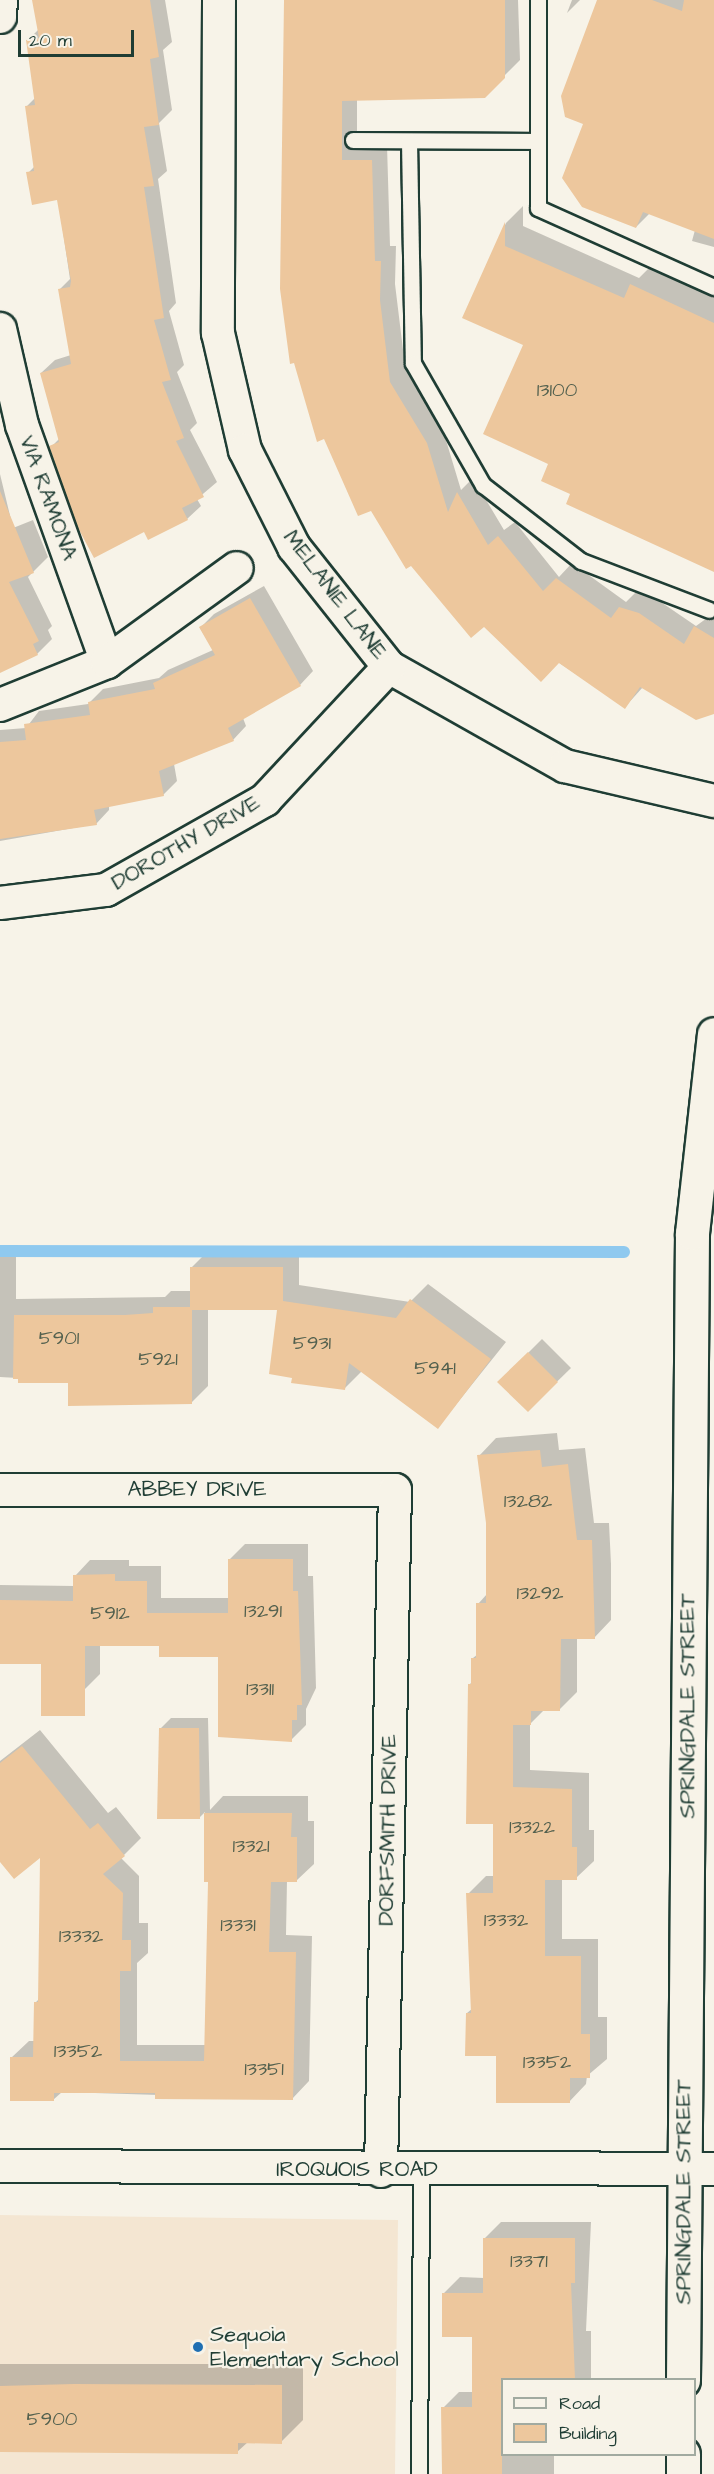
<!DOCTYPE html>
<html>
<head>
<meta charset="utf-8">
<style>
	body { margin:0 }
	#map { position:relative; width:714px; height:2474px; overflow:hidden; background:#f7f3e8; font-family:"Architects Daughter",sans-serif }
	div>[style] { position:absolute }
	.built>* { inset:0; background:#f4e6d2 }
	.shadow>* { inset:0; background:#0003 }
	.stream>* { height:12px; margin:-6px; padding:0 6px; transform-origin:6px; border-radius:6px; background:#8fc9ef }
	.building>* { inset:0; background:#edc79d }
	.roads { filter:drop-shadow(2px 0 #1f3d34) drop-shadow(-2px 0 #1f3d34) drop-shadow(0 2px #1f3d34) drop-shadow(0 -2px #1f3d34) }
	.service>* { height:15px; margin:-7.5px; padding:0 7.5px; transform-origin:7.5px; border-radius:7.5px; background:#f7f3e8 }
	.minor>* { height:32px; margin:-16px; padding:0 16px; transform-origin:16px; border-radius:16px; background:#f7f3e8 }
	.secondary>* { height:33px; margin:-16.5px; padding:0 16.5px; transform-origin:16.5px; border-radius:16.5px; background:#f7f3e8 }
	.dots>* { width:16px; height:16px; translate:-50% -50%; box-sizing:border-box; border:3px solid #f7f3e8; border-radius:50% }
	span { translate:-50% -50%; white-space:nowrap; text-align:center; line-height:1.15; -webkit-text-stroke:4.5px #f7f3e8; paint-order:stroke }
	.number-label { font-size:20px; color:#52604e }
	.number-label span { -webkit-text-stroke-width:0 }
	.street-label { font-size:22px; color:#1f3d34 }
	.poi-label { font-size:22px; color:#1f3d34 }
	.left { translate:0 -50%; text-align:left }
	.legend { position:absolute; left:501px; top:2378px; width:195px; height:78px; box-sizing:border-box; background:#f7f3e8; border:2px solid #a1aaa0; margin:0; padding:8px 10px; list-style:none; font-size:18px; color:#1f3d34 }
	.legend li { display:flex; align-items:center; gap:12px; height:30px }
	.legend b { width:30px; border:2px solid #a1aaa0 }
	.scale { position:absolute; left:18px; top:30px; width:116px; height:27px; box-sizing:border-box; border:3px solid #1f3d34; border-top:0; padding-left:8px; font-size:18px; line-height:21px; white-space:nowrap; color:#1f3d34; -webkit-text-stroke:4px #f7f3e8; paint-order:stroke }
</style>
</head>
<body>
<div id="map">
	<div class="built">
		<i style="clip-path:polygon(0 2215px,398px 2220px,395px 2474px,0 2474px)"></i>
	</div>
	<div class="shadow">
		<i style="clip-path:polygon(34px 0,165px 0,172px 42px,163px 50px,172px 110px,159px 123px,167px 171px,158px 179px,176px 303px,169px 311px,184px 365px,177px 372px,197px 423px,190px 430px,217px 482px,197px 499px,201px 506px,187px 519px,144px 530px,51px 447px,60px 438px,41px 373px,55px 360px,71px 355px,60px 289px,70px 279px,58px 198px,28px 173px,35px 166px,26px 107px,36px 97px,27px 41px,39px 29px)"></i>
		<i style="clip-path:polygon(285px 0,518px 0,520px 60px,484px 96px,357px 99px,357px 145px,387px 145px,390px 246px,396px 246px,395px 284px,405px 366px,442px 427px,461px 490px,473px 478px,504px 530px,515px 522px,559px 577px,572px 563px,626px 602px,636px 592px,655px 598px,696px 626px,714px 613px,714px 713px,643px 687px,625px 707px,412px 564px)"></i>
		<i style="clip-path:polygon(572px 0,580px 0,567px 13px)"></i>
		<i style="clip-path:polygon(599px 0,714px 0,714px 247px,692px 241px,695px 230px,650px 213px,636px 227px,585px 123px)"></i>
		<i style="clip-path:polygon(523px 206px,523px 226px,639px 278px,651px 266px,714px 295px,714px 569px,572px 493px,550px 463px,525px 345px,464px 317px,506px 223px)"></i>
		<i style="clip-path:polygon(0 474px,13px 528px,33px 520px,48px 557px,28px 577px,52px 626px,48px 630px,52px 639px,37px 654px,0 671px)"></i>
		<i style="clip-path:polygon(264px 586px,313px 671px,300px 685px,243px 718px,246px 726px,233px 740px,174px 764px,177px 781px,163px 795px,109px 806px,109px 810px,96px 824px,0 841px,0 730px,26px 728px,39px 711px,88px 704px,103px 689px,159px 678px,168px 670px,213px 650px,200px 628px,214px 614px)"></i>
		<i style="clip-path:polygon(0 1250px,16px 1250px,16px 1299px,165px 1297px,171px 1291px,191px 1291px,191px 1268px,208px 1251px,299px 1251px,299px 1285px,410px 1302px,428px 1284px,506px 1342px,438px 1427px,362px 1371px,345px 1388px,278px 1308px,208px 1308px,208px 1386px,192px 1402px,70px 1381px,0 1377px)"></i>
		<i style="clip-path:polygon(542px 1339px,571px 1368px,528px 1410px,499px 1382px)"></i>
		<i style="clip-path:polygon(557px 1433px,559px 1450px,585px 1448px,594px 1523px,609px 1523px,611px 1564px,611px 1620px,594px 1638px,577px 1638px,577px 1692px,559px 1710px,544px 1710px,530px 1724px,530px 1770px,589px 1773px,589px 1830px,594px 1830px,594px 1861px,576px 1878px,562px 1878px,562px 1939px,598px 1939px,598px 2017px,607px 2017px,607px 2059px,587px 2076px,586px 2084px,569px 2102px,498px 2055px,467px 2013px,473px 2008px,468px 1894px,486px 1876px,495px 1876px,494px 1822px,469px 1685px,473px 1681px,473px 1658px,478px 1654px,478px 1604px,487px 1594px,487px 1523px,479px 1456px,496px 1438px)"></i>
		<i style="clip-path:polygon(245px 1544px,308px 1544px,308px 1576px,313px 1576px,316px 1688px,306px 1709px,306px 1725px,291px 1740px,220px 1656px,160px 1644px,100px 1644px,100px 1674px,84px 1690px,42px 1663px,0 1662px,0 1585px,75px 1586px,75px 1576px,90px 1560px,129px 1560px,129px 1566px,161px 1566px,161px 1598px,230px 1598px,229px 1560px)"></i>
		<i style="clip-path:polygon(171px 1718px,208px 1718px,210px 1810px,223px 1796px,308px 1796px,308px 1821px,314px 1821px,314px 1864px,296px 1881px,287px 1881px,286px 1935px,312px 1936px,309px 2081px,292px 2099px,62px 2092px,53px 2100px,11px 2058px,29px 2041px,35px 2041px,35px 2003px,40px 1998px,41px 1855px,0 1860px,0 1761px,40px 1730px,108px 1813px,116px 1807px,141px 1838px,121px 1858px,139px 1876px,139px 1923px,148px 1923px,148px 1953px,137px 1963px,137px 2045px,206px 2045px,210px 1880px,205px 1880px,205px 1812px,199px 1818px,161px 1728px)"></i>
		<i style="clip-path:polygon(501px 2222px,591px 2222px,586px 2331px,591px 2331px,591px 2380px,502px 2380px,502px 2454px,554px 2454px,554px 2474px,566px 2474px,443px 2474px,443px 2408px,459px 2392px,473px 2392px,473px 2336px,444px 2293px,460px 2277px,484px 2278px,484px 2239px)"></i>
		<i style="clip-path:polygon(0 2364px,303px 2364px,303px 2420px,281px 2442px,248px 2442px,237px 2452px,0 2451px)"></i>
	</div>
	<div class="stream">
		<i style="left:0;top:1251px;width:624px;rotate:0.09deg"></i>
	</div>
	<div class="building">
		<i style="clip-path:polygon(32px 0,150px 0,159px 57px,150px 59px,159px 125px,144px 127px,154px 186px,144px 187px,164px 318px,154px 320px,171px 380px,162px 382px,184px 438px,176px 441px,204px 497px,182px 508px,188px 520px,148px 540px,144px 532px,94px 558px,76px 524px,49px 446px,59px 442px,40px 373px,71px 364px,58px 289px,70px 287px,71px 281px,57px 200px,32px 205px,26px 172px,34px 171px,25px 106px,35px 105px,26px 40px,39px 38px)"></i>
		<i style="clip-path:polygon(284px 0,505px 0,505px 78px,485px 98px,342px 101px,342px 160px,372px 160px,375px 261px,381px 261px,380px 300px,390px 382px,427px 443px,448px 512px,457px 492px,488px 545px,498px 536px,543px 591px,556px 578px,611px 618px,619px 607px,639px 613px,684px 644px,694px 626px,714px 638px,714px 714px,696px 720px,640px 687px,625px 709px,559px 663px,541px 682px,484px 627px,471px 638px,411px 566px,406px 569px,371px 511px,358px 516px,324px 439px,317px 442px,294px 363px,290px 364px,280px 289px)"></i>
		<i style="clip-path:polygon(597px 0,652px 0,682px 11px,684px 0,714px 0,714px 239px,643px 212px,636px 228px,582px 207px,562px 178px,583px 124px,565px 117px,561px 96px)"></i>
		<i style="clip-path:polygon(505px 222px,505px 246px,624px 298px,630px 284px,714px 323px,714px 572px,566px 504px,570px 494px,541px 481px,548px 464px,483px 434px,523px 345px,462px 318px)"></i>
		<i style="clip-path:polygon(0 491px,34px 573px,9px 582px,39px 641px,33px 644px,38px 655px,0 673px)"></i>
		<i style="clip-path:polygon(250px 598px,301px 686px,228px 728px,234px 741px,159px 771px,164px 796px,94px 810px,97px 825px,0 839px,0 742px,26px 740px,24px 724px,90px 715px,88px 702px,155px 689px,153px 683px,215px 655px,199px 627px)"></i>
		<i style="clip-path:polygon(190px 1267px,283px 1267px,283px 1301px,396px 1318px,410px 1299px,491px 1359px,438px 1429px,349px 1363px,345px 1390px,291px 1383px,292px 1378px,269px 1374px,277px 1310px,192px 1310px,192px 1404px,68px 1406px,68px 1383px,18px 1383px,18px 1379px,13px 1379px,14px 1315px,125px 1315px,153px 1313px,153px 1307px,190px 1307px)"></i>
		<i style="clip-path:polygon(528px 1352px,558px 1382px,528px 1412px,497px 1382px)"></i>
		<i style="clip-path:polygon(540px 1450px,542px 1467px,568px 1464px,577px 1540px,592px 1540px,595px 1639px,561px 1639px,560px 1711px,531px 1711px,531px 1725px,513px 1725px,513px 1787px,572px 1789px,572px 1847px,577px 1847px,577px 1880px,545px 1880px,545px 1956px,581px 1956px,581px 2034px,590px 2034px,590px 2078px,570px 2078px,570px 2103px,496px 2103px,496px 2056px,465px 2056px,466px 2013px,471px 2013px,466px 1893px,493px 1893px,493px 1824px,466px 1824px,468px 1684px,471px 1684px,471px 1658px,476px 1658px,476px 1603px,486px 1603px,486px 1523px,477px 1455px)"></i>
		<i style="clip-path:polygon(228px 1559px,293px 1559px,293px 1591px,298px 1591px,302px 1705px,297px 1705px,297px 1720px,292px 1720px,292px 1742px,218px 1737px,218px 1657px,159px 1657px,159px 1646px,85px 1646px,85px 1716px,41px 1716px,41px 1664px,0 1664px,0 1600px,73px 1601px,73px 1575px,115px 1574px,115px 1581px,147px 1581px,147px 1613px,228px 1613px)"></i>
		<i style="clip-path:polygon(159px 1728px,199px 1728px,200px 1819px,157px 1819px)"></i>
		<i style="clip-path:polygon(22px 1746px,90px 1829px,98px 1823px,125px 1856px,103px 1874px,123px 1893px,122px 1940px,131px 1940px,131px 1971px,120px 1971px,120px 2061px,204px 2061px,208px 1882px,204px 1882px,204px 1813px,292px 1813px,291px 1837px,297px 1837px,297px 1882px,271px 1882px,269px 1952px,296px 1952px,293px 2100px,155px 2099px,155px 2093px,54px 2093px,54px 2101px,10px 2101px,10px 2057px,33px 2057px,34px 2002px,38px 2002px,40px 1858px,14px 1879px,0 1862px,0 1763px)"></i>
		<i style="clip-path:polygon(483px 2238px,575px 2238px,575px 2283px,571px 2283px,575px 2379px,502px 2379px,502px 2474px,442px 2474px,441px 2407px,472px 2407px,472px 2337px,442px 2337px,442px 2293px,483px 2293px)"></i>
		<i style="clip-path:polygon(74px 2384px,282px 2385px,282px 2444px,238px 2443px,238px 2454px,0 2452px,0 2386px)"></i>
	</div>
	<div class="roads">
		<div class="service">
			<i style="left:538px;top:0;width:208px;rotate:90deg"></i>
			<i style="left:538px;top:208px;width:193px;rotate:24.2deg"></i>
			<i style="left:353px;top:140px;width:185px;rotate:0.3deg"></i>
			<i style="left:409px;top:141px;width:222px;rotate:89deg"></i>
			<i style="left:413px;top:363px;width:141px;rotate:60.2deg"></i>
			<i style="left:483px;top:485px;width:124px;rotate:37.8deg"></i>
			<i style="left:581px;top:561px;width:137px;rotate:20.9deg"></i>
			<i style="left:419px;top:2474px;width:304px;rotate:-89.6deg"></i>
		</div>
		<div class="minor">
			<i style="left:219px;top:0;width:333px;rotate:90.2deg"></i>
			<i style="left:218px;top:333px;width:120px;rotate:77deg"></i>
			<i style="left:245px;top:450px;width:109px;rotate:63.2deg"></i>
			<i style="left:294px;top:547px;width:153px;rotate:51.6deg"></i>
			<i style="left:389px;top:667px;width:202px;rotate:29.4deg"></i>
			<i style="left:565px;top:766px;width:153px;rotate:13.2deg"></i>
			<i style="left:0;top:17px;width:17px;rotate:-87deg"></i>
			<i style="left:0;top:329px;width:98px;rotate:77.1deg"></i>
			<i style="left:22px;top:425px;width:252px;rotate:70.3deg"></i>
			<i style="left:0;top:705px;width:115px;rotate:-21.9deg"></i>
			<i style="left:107px;top:662px;width:160px;rotate:-35.9deg"></i>
			<i style="left:0;top:903px;width:107px;rotate:-7deg"></i>
			<i style="left:106px;top:890px;width:183px;rotate:-29.5deg"></i>
			<i style="left:265px;top:800px;width:182px;rotate:-47deg"></i>
			<i style="left:0;top:1490px;width:395px"></i>
			<i style="left:395px;top:1490px;width:681px;rotate:91.18deg"></i>
			<i style="left:0;top:2166px;width:714px;rotate:0.24deg"></i>
		</div>
		<div class="secondary">
			<i style="left:683px;top:2380px;width:1147px;rotate:-89.55deg"></i>
			<i style="left:692px;top:1233px;width:200px;rotate:-83.7deg"></i>
			<i style="left:683px;top:2474px;width:20px;rotate:-90deg"></i>
		</div>
	</div>
	<div class="dots">
		<i style="left:198px;top:2347px;background:#1f6fb2"></i>
	</div>
	<div class="number-label">
		<span style="left:557px;top:390px">13100</span>
		<span style="left:59px;top:1338px">5901</span>
		<span style="left:312px;top:1343px">5931</span>
		<span style="left:158px;top:1359px">5921</span>
		<span style="left:435px;top:1368px">5941</span>
		<span style="left:528px;top:1501px">13282</span>
		<span style="left:540px;top:1593px">13292</span>
		<span style="left:263px;top:1611px">13291</span>
		<span style="left:110px;top:1613px">5912</span>
		<span style="left:260px;top:1689px">13311</span>
		<span style="left:532px;top:1827px">13322</span>
		<span style="left:251px;top:1846px">13321</span>
		<span style="left:506px;top:1920px">13332</span>
		<span style="left:238px;top:1925px">13331</span>
		<span style="left:81px;top:1936px">13332</span>
		<span style="left:78px;top:2051px">13352</span>
		<span style="left:547px;top:2062px">13352</span>
		<span style="left:264px;top:2069px">13351</span>
		<span style="left:529px;top:2261px">13371</span>
		<span style="left:52px;top:2419px">5900</span>
	</div>
	<div class="street-label">
		<span style="left:48px;top:498px;rotate:70deg">VIA RAMONA</span>
		<span style="left:335px;top:595px;rotate:53deg">MELANIE LANE</span>
		<span style="left:186px;top:843px;rotate:-30deg">DOROTHY DRIVE</span>
		<span style="left:197px;top:1490px">ABBEY DRIVE</span>
		<span style="left:688px;top:1706px;rotate:-90deg">SPRINGDALE STREET</span>
		<span style="left:388px;top:1830px;rotate:-89deg">DORFSMITH DRIVE</span>
		<span style="left:357px;top:2170px">IROQUOIS ROAD</span>
		<span style="left:684px;top:2192px;rotate:-90deg">SPRINGDALE STREET</span>
	</div>
	<div class="poi-label">
		<span class="left" style="left:210px;top:2347px">Sequoia<br>Elementary School</span>
	</div>
	<ul class="legend">
	<li><b style="height:8px;background:#f7f3e8"></b>Road</li>
	<li><b style="height:16px;background:#edc79d"></b>Building</li>
	</ul>
	<div class="scale">20 m</div>
</div>
</body>
</html>
